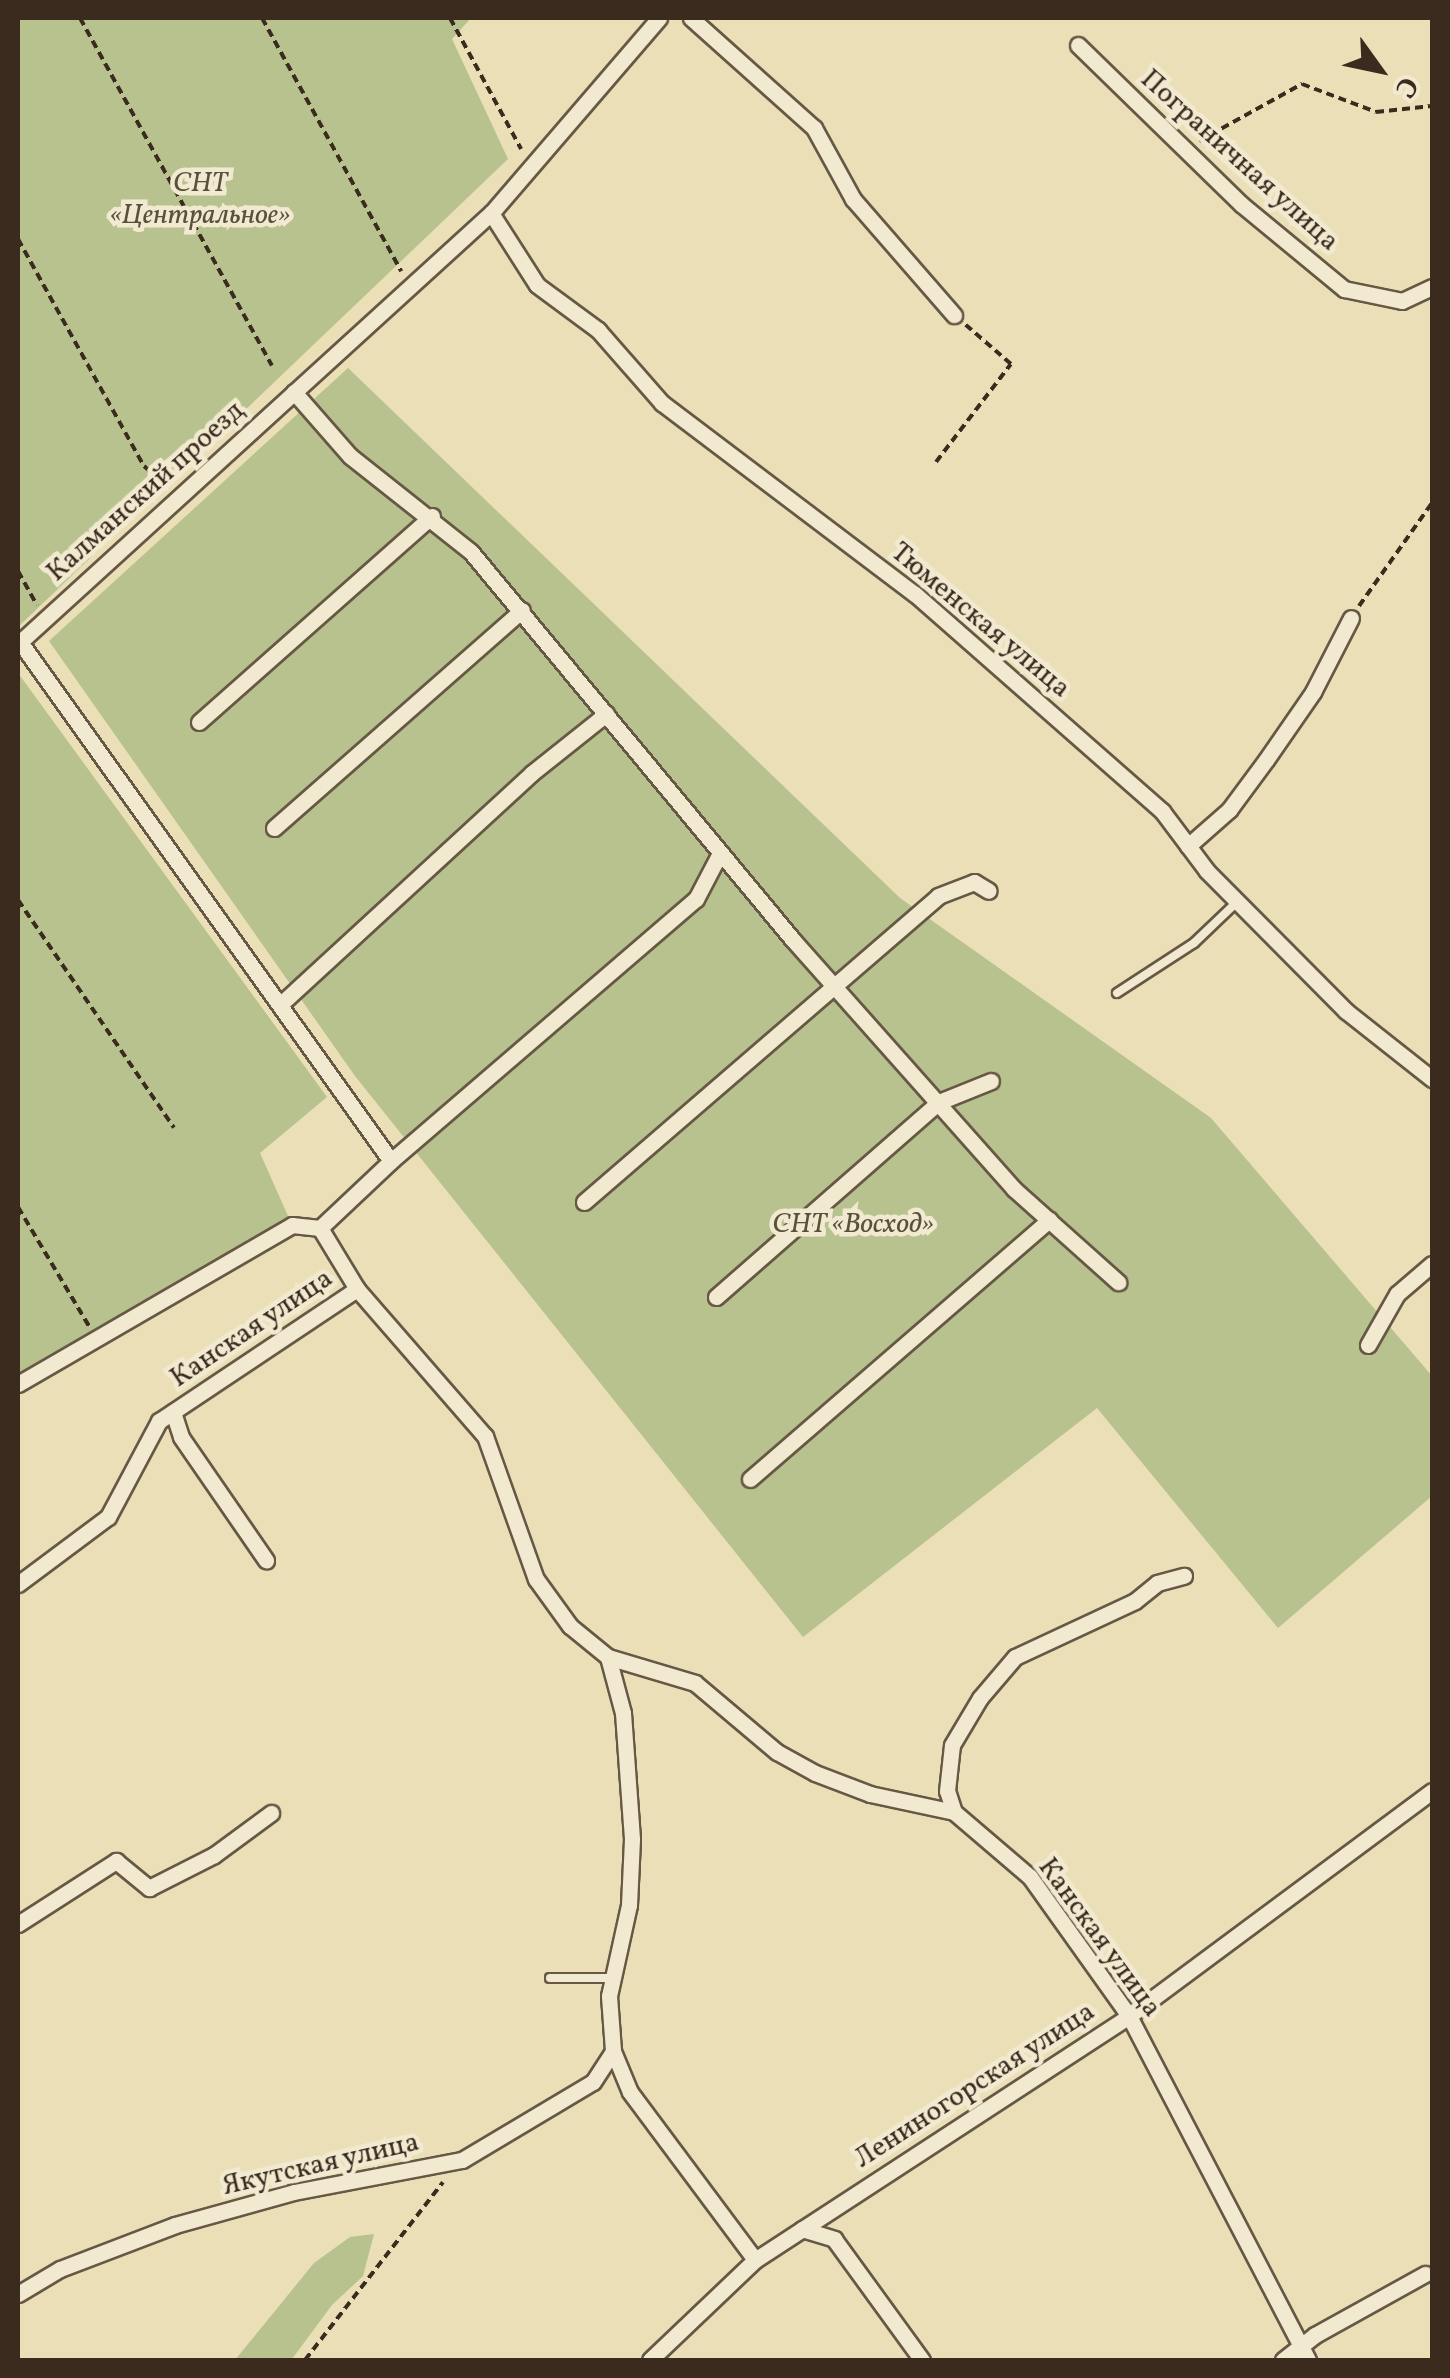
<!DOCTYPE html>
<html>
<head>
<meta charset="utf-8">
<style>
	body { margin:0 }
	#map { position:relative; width:1450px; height:2378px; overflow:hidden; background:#eadfb6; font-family:Vollkorn,serif }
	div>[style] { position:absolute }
	.green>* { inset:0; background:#b7c28e }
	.path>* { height:4px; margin-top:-2px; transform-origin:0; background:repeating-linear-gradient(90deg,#3b2b1f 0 8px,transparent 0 13px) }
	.roads { filter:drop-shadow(2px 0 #675845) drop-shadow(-2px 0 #675845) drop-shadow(0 2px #675845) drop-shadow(0 -2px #675845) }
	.lane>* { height:8px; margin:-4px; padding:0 4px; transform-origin:4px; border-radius:4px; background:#f1ead0 }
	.street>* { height:15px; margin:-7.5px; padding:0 7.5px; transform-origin:7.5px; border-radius:7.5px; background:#f1ead0 }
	span { translate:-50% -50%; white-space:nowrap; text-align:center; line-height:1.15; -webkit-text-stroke:9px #f1ead0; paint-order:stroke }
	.street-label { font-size:28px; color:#3b2b1f }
	.park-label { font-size:28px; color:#5a513b; font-style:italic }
	.frame { position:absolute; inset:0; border:20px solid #3b2b1f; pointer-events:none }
	.north { position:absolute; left:1330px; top:20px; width:100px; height:100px; -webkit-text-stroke:8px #f1ead0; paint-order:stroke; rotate:123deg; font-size:28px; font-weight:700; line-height:40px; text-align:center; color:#3b2b1f }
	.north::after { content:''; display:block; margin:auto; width:35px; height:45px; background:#3b2b1f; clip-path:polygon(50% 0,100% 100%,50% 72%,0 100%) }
</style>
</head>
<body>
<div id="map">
	<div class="green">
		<i style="clip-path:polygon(18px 18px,471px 18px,452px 39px,508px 159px,18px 627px)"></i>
		<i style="clip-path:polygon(348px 368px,900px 898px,1211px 1118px,1432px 1376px,1432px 1496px,1278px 1628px,1097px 1408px,803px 1637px,355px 1076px,49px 641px)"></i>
		<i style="clip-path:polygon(18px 673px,327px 1097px,260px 1153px,292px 1225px,18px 1384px)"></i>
		<i style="clip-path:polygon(374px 2234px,363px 2276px,332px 2305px,292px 2359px,235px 2360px,314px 2263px,350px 2237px)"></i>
	</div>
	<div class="path">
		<i style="left:80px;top:18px;width:397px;rotate:61.1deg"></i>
		<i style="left:262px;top:18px;width:289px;rotate:61.2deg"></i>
		<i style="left:450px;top:18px;width:149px;rotate:61.5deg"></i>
		<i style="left:1199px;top:141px;width:118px;rotate:-29deg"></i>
		<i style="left:1302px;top:84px;width:79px;rotate:20.7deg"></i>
		<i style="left:1376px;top:112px;width:56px;rotate:-6.1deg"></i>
		<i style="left:18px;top:239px;width:260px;rotate:61deg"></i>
		<i style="left:144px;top:466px;width:31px;rotate:42deg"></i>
		<i style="left:936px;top:462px;width:123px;rotate:-52.6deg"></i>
		<i style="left:1011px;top:364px;width:60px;rotate:-139.1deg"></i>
		<i style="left:18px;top:571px;width:39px;rotate:61deg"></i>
		<i style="left:1359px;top:606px;width:126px;rotate:-54.7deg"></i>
		<i style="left:18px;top:900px;width:276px;rotate:55.6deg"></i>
		<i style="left:18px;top:1207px;width:139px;rotate:59.2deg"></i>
		<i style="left:305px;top:2360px;width:225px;rotate:-52.2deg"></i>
	</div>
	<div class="roads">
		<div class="lane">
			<i style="left:1117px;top:993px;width:92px;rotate:-33deg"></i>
			<i style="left:1194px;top:943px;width:61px;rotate:-43.7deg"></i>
			<i style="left:550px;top:1978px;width:62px"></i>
		</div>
		<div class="street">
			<i style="left:659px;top:18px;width:257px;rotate:130.7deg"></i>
			<i style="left:491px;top:213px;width:637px;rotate:137.67deg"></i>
			<i style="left:20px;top:642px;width:638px;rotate:54.44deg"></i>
			<i style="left:391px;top:1161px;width:98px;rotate:136.7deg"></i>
			<i style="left:320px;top:1228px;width:71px;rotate:58.8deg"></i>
			<i style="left:357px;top:1289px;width:195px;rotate:49deg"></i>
			<i style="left:485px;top:1436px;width:152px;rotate:70.4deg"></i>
			<i style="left:536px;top:1579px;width:58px;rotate:54.1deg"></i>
			<i style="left:570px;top:1626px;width:49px;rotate:39.2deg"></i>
			<i style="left:608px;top:1657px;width:91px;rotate:16.6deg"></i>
			<i style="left:695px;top:1683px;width:107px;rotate:40.1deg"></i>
			<i style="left:777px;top:1752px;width:43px;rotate:28.9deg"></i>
			<i style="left:815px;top:1773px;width:59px;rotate:20.9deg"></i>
			<i style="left:870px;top:1794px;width:86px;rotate:12.1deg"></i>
			<i style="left:954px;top:1812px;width:100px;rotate:40.5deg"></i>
			<i style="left:1030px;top:1877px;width:171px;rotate:54.5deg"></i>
			<i style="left:1129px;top:2016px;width:388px;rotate:62.5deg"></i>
			<i style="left:691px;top:18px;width:165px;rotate:41.8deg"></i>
			<i style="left:814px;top:128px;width:81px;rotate:61.2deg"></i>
			<i style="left:853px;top:199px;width:154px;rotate:49deg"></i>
			<i style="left:1078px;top:45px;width:228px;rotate:44.3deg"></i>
			<i style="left:1241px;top:204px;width:134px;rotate:39.5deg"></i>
			<i style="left:1344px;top:289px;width:59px;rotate:11.7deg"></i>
			<i style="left:1402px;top:301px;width:33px;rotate:-25deg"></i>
			<i style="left:491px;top:213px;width:85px;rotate:57.4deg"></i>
			<i style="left:537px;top:285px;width:76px;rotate:36.4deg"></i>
			<i style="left:598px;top:330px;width:97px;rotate:48.8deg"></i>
			<i style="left:662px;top:403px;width:317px;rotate:37.1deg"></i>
			<i style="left:915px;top:594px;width:329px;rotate:41.3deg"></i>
			<i style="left:1162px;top:811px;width:75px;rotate:53.1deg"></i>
			<i style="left:1207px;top:871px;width:197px;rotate:45.2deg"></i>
			<i style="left:1346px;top:1011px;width:110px;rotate:38.3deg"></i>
			<i style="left:294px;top:392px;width:85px;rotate:48.8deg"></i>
			<i style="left:350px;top:456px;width:154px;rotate:38.4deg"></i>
			<i style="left:471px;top:552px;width:504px;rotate:50.31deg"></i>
			<i style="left:793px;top:940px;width:333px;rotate:48.4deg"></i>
			<i style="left:1014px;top:1189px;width:140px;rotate:41.8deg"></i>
			<i style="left:199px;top:722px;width:311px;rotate:-41.5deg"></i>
			<i style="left:274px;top:828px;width:330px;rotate:-41.3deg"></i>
			<i style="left:1188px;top:846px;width:55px;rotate:-41.3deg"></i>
			<i style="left:1229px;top:810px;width:62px;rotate:-53.5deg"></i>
			<i style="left:1266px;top:760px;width:83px;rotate:-55.3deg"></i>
			<i style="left:1313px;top:692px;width:83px;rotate:-62.8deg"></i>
			<i style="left:283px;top:1002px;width:338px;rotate:-42.6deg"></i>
			<i style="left:532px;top:773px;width:95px;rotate:-38.6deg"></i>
			<i style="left:391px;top:1161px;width:402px;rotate:-40.7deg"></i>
			<i style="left:696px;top:899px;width:52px;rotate:-62.4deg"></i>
			<i style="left:584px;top:1202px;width:468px;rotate:-40.8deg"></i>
			<i style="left:938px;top:896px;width:39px;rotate:-21deg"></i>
			<i style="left:974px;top:882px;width:17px;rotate:31deg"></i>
			<i style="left:716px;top:1297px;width:296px;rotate:-41.2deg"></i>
			<i style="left:939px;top:1102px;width:56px;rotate:-22deg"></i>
			<i style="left:1368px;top:1345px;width:59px;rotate:-60.4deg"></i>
			<i style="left:1397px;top:1294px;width:46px;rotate:-40.6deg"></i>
			<i style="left:18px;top:1384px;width:317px;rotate:-30.1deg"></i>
			<i style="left:292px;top:1225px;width:28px;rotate:6deg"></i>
			<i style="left:173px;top:1412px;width:26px;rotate:72deg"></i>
			<i style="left:181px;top:1437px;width:150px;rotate:55.4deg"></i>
			<i style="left:750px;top:1479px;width:396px;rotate:-40.9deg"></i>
			<i style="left:18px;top:1584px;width:112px;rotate:-36.7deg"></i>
			<i style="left:108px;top:1517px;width:109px;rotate:-62deg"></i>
			<i style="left:159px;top:1421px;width:238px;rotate:-33.7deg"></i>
			<i style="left:608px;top:1657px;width:58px;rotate:75deg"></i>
			<i style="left:623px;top:1713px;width:126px;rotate:85.9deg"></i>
			<i style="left:632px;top:1839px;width:66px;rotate:92.6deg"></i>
			<i style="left:629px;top:1905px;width:93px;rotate:102.4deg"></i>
			<i style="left:609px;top:1996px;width:55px;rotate:85.8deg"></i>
			<i style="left:613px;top:2051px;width:44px;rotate:67.5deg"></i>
			<i style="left:630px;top:2092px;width:209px;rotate:53.3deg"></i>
			<i style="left:954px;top:1812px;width:22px;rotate:-108deg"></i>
			<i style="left:947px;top:1791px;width:46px;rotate:-83.8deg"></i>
			<i style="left:952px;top:1745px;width:55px;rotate:-59.2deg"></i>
			<i style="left:980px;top:1698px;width:54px;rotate:-49.5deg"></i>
			<i style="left:1015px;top:1657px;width:132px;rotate:-25deg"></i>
			<i style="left:1135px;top:1601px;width:28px;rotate:-39deg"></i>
			<i style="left:1157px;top:1583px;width:28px;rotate:-15deg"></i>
			<i style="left:18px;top:1924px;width:117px;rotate:-32.7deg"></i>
			<i style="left:116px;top:1861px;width:43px;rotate:39.3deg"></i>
			<i style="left:149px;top:1888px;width:73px;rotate:-26.9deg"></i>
			<i style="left:214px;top:1855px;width:71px;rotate:-36.4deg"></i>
			<i style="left:802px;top:2229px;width:34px;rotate:17deg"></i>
			<i style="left:834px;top:2239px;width:150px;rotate:54deg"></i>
			<i style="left:18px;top:2294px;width:49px;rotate:-30.8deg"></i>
			<i style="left:60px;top:2269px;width:123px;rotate:-20.9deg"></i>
			<i style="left:175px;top:2225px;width:123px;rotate:-15.5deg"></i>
			<i style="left:294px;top:2192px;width:171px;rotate:-10.8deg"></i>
			<i style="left:462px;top:2160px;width:152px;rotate:-30.8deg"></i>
			<i style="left:593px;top:2082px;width:37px;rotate:-57deg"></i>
			<i style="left:650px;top:2360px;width:145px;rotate:-43.6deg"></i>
			<i style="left:755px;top:2260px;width:447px;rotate:-33.1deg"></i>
			<i style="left:1129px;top:2016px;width:377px;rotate:-36.6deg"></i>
			<i style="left:1283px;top:2360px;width:41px;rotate:-38deg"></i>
			<i style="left:1315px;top:2335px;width:126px;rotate:-29deg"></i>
		</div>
	</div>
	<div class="street-label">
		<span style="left:1239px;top:161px;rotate:42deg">Пограничная улица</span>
		<span style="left:146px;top:492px;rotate:-42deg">Калманский проезд</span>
		<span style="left:980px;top:621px;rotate:40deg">Тюменская улица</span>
		<span style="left:252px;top:1329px;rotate:-34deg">Канская улица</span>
		<span style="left:1099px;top:1938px;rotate:54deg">Канская улица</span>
		<span style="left:975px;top:2086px;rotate:-33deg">Лениногорская улица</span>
		<span style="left:321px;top:2165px;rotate:-13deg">Якутская улица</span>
	</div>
	<div class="park-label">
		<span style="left:200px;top:200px">СНТ<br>«Центральное»</span>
		<span style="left:853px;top:1225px">СНТ «Восход»</span>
	</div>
	<div class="frame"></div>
	<div class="north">С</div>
</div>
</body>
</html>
